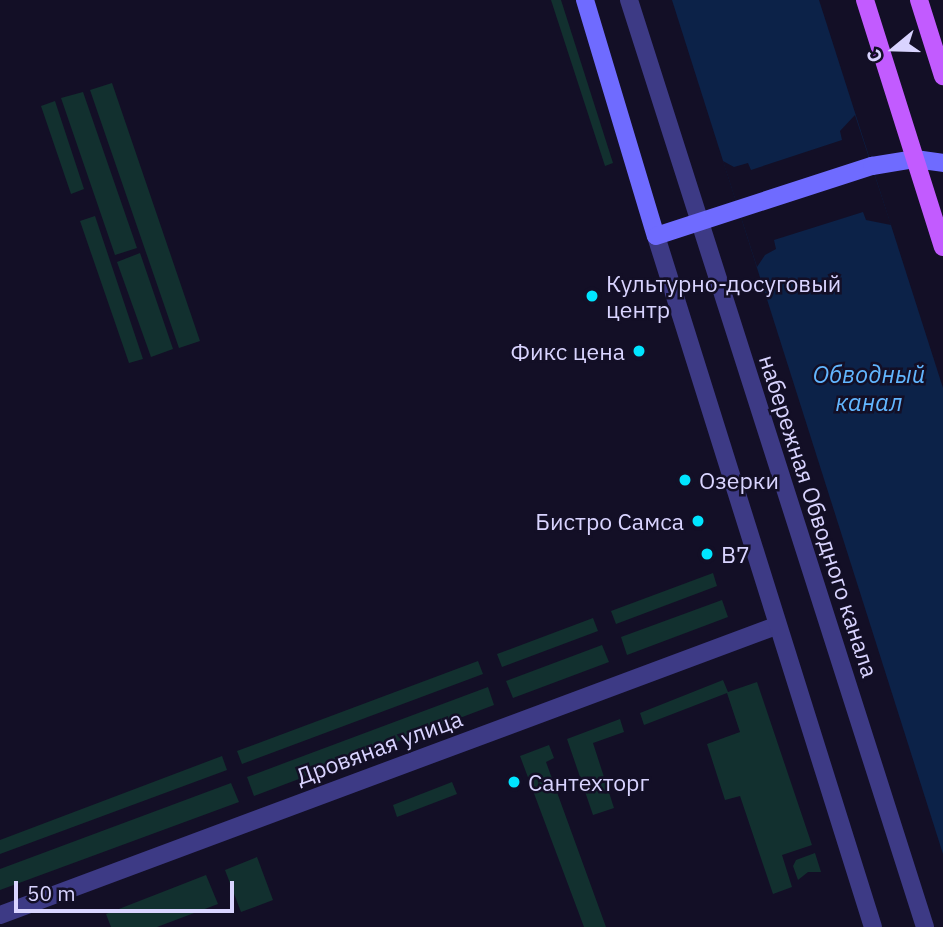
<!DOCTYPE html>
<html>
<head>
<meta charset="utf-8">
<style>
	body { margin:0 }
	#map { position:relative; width:943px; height:927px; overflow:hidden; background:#130f26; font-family:"IBM Plex Sans",sans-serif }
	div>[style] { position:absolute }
	.green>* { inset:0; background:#12302f }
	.water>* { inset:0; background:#0c2248 }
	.pier>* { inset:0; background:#130f26 }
	.minor>* { height:18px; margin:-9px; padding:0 9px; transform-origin:9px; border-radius:9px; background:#3d3a85 }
	.tertiary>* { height:18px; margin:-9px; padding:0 9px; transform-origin:9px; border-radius:9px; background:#3d3a85 }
	.secondary>* { height:18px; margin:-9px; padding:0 9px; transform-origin:9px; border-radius:9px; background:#6f6bff }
	.primary>* { height:18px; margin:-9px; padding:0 9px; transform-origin:9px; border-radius:9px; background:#c25bff }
	.dots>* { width:19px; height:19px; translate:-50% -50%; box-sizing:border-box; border:4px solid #130f26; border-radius:50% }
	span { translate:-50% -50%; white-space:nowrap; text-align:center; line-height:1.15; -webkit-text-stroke:5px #130f26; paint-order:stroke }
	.poi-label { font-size:23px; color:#d9d4ff }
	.left { translate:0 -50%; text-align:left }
	.right { translate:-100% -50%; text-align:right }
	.street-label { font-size:23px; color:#d9d4ff }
	.water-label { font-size:24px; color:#62b6ff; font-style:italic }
	.north { position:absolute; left:859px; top:14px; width:70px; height:70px; -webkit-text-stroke:5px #130f26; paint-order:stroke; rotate:251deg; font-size:19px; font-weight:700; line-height:28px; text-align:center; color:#d9d4ff }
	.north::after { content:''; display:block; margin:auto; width:24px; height:32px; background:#d9d4ff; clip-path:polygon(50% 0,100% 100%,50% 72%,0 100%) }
	.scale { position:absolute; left:14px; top:881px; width:220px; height:32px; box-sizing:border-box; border:4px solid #d9d4ff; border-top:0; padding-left:9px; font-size:21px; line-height:24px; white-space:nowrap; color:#d9d4ff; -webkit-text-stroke:5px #130f26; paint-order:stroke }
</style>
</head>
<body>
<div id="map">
	<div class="green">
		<i style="clip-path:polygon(551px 0,561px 0,613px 163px,605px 166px)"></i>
		<i style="clip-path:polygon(112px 83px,200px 341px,179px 348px,90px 90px)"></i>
		<i style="clip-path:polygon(83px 92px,137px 248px,115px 255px,61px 98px)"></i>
		<i style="clip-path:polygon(55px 101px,84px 189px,71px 194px,41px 106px)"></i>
		<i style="clip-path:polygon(95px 216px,143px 359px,129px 363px,80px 221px)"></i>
		<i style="clip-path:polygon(140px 253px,173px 349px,151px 357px,117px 262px)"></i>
		<i style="clip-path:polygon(713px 573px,717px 586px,616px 624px,611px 611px)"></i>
		<i style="clip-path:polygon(722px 600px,728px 617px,627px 655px,621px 637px)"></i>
		<i style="clip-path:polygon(593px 618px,598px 631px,502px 667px,497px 654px)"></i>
		<i style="clip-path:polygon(602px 645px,609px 662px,513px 698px,506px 681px)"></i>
		<i style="clip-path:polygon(478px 661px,483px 674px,242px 764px,237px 751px)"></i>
		<i style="clip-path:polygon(723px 680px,728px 692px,757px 682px,812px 845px,782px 855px,792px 887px,773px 894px,740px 796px,725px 800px,707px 744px,740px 732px,727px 693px,644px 725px,640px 713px)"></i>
		<i style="clip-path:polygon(488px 687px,494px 705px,254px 796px,247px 777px)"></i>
		<i style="clip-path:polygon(620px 719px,624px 732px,593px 743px,614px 808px,593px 815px,567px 739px)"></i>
		<i style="clip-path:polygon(549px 745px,554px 758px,546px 762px,606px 927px,584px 927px,520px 756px)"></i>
		<i style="clip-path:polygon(222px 756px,227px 770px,0 854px,0 840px)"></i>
		<i style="clip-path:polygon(452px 782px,457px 794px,397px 817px,393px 805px)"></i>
		<i style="clip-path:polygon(231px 783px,239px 802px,0 890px,0 869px)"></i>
		<i style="clip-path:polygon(815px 853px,821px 872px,808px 872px,798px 880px,793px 866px,796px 860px)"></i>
		<i style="clip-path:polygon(257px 857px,273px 900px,241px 912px,225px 870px)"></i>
		<i style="clip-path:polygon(206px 875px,218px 904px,157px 927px,111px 927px,106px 914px)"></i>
	</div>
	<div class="water">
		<i style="clip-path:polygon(672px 0,819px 0,943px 388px,943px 854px)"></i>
	</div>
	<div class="pier">
		<i style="clip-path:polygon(855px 115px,891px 225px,866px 220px,863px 212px,774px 240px,776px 249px,765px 255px,757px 267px,723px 161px,734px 167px,748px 163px,751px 170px,842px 140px,840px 131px)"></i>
	</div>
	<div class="minor">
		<i style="left:0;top:915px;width:828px;rotate:-20.43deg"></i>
	</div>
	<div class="tertiary">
		<i style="left:629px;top:0;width:973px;rotate:72.29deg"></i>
		<i style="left:656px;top:236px;width:724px;rotate:72.57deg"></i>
	</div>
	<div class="secondary">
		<i style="left:585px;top:0;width:246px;rotate:73.3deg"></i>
		<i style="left:656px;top:236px;width:227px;rotate:-18deg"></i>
		<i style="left:872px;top:166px;width:44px;rotate:-9.2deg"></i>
		<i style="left:915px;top:159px;width:28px;rotate:8deg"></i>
	</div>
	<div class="primary">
		<i style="left:865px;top:0;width:259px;rotate:72.5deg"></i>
		<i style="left:919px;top:0;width:80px;rotate:72.5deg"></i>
	</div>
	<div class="dots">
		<i style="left:592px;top:296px;background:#00e5ff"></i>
		<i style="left:639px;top:351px;background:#00e5ff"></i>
		<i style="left:685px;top:480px;background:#00e5ff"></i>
		<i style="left:698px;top:521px;background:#00e5ff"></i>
		<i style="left:707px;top:554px;background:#00e5ff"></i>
		<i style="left:514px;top:782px;background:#00e5ff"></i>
	</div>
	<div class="poi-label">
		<span class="left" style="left:606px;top:296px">Культурно-досуговый<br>центр</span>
		<span class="right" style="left:625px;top:351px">Фикс цена</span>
		<span class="left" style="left:699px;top:480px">Озерки</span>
		<span class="right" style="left:684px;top:521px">Бистро Самса</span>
		<span class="left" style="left:721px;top:554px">В7</span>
		<span class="left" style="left:528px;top:782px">Сантехторг</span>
	</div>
	<div class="street-label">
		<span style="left:819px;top:516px;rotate:72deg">набережная Обводного канала</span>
		<span style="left:379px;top:747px;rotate:-20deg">Дровяная улица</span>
	</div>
	<div class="water-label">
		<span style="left:869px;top:389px">Обводный<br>канал</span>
	</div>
	<div class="north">С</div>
	<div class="scale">50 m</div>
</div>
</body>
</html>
